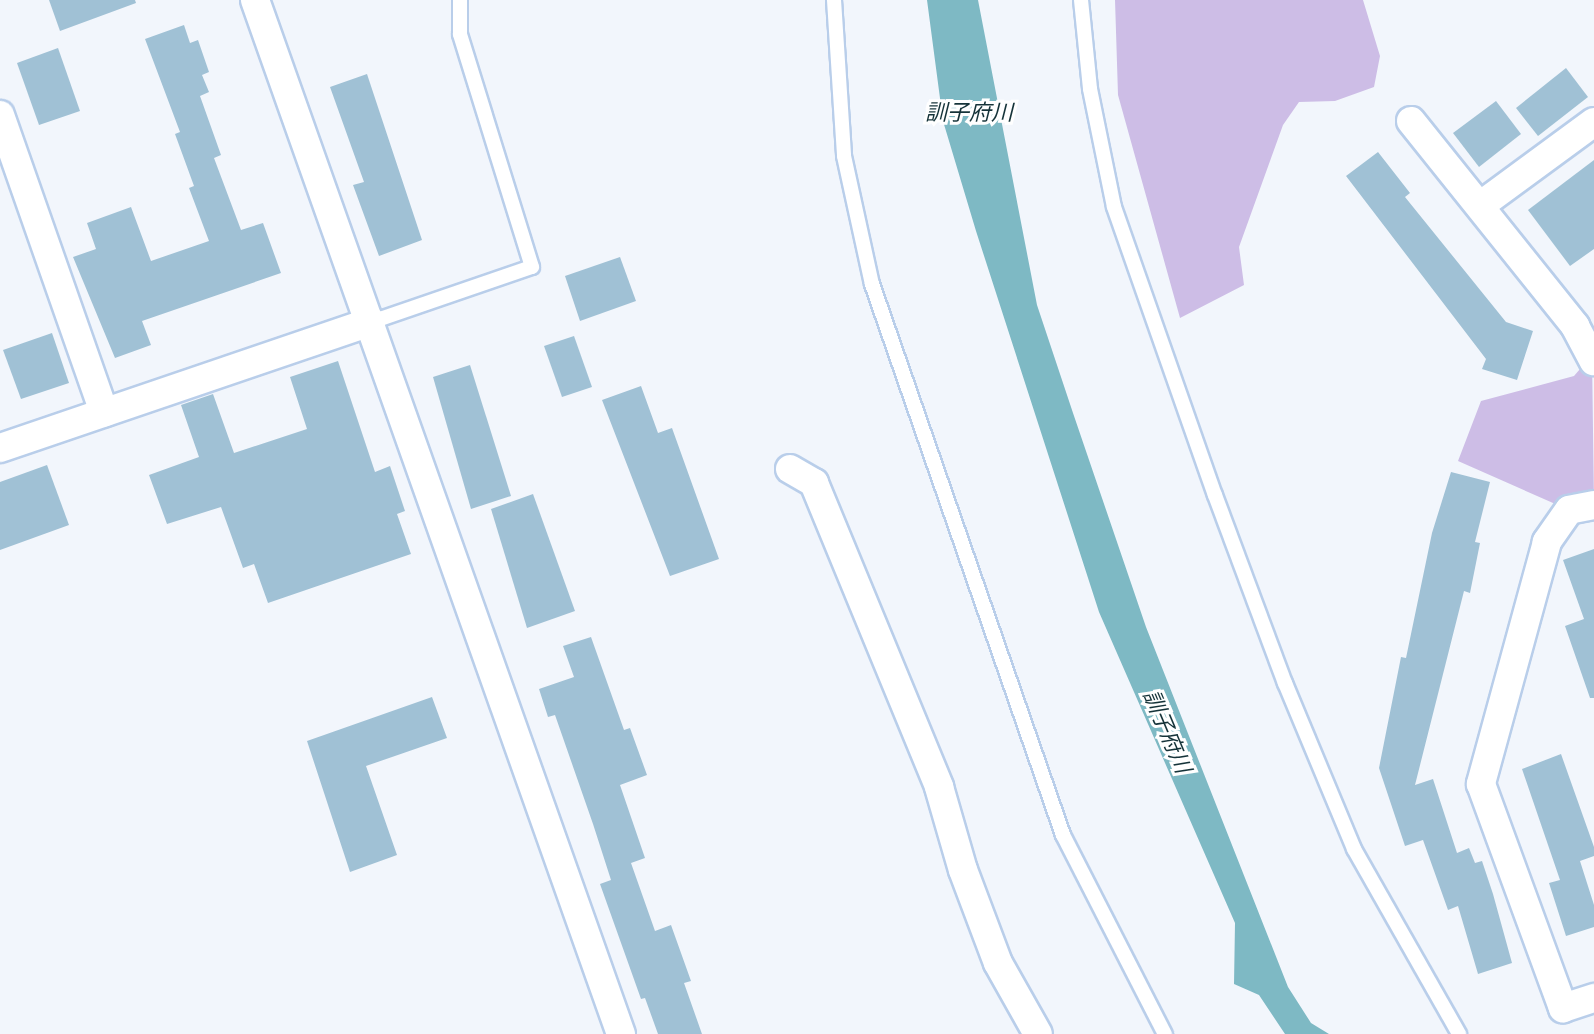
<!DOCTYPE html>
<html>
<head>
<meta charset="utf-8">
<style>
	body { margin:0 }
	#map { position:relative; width:1594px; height:1034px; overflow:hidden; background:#f2f6fc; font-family:"Open Sans","Noto Sans JP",sans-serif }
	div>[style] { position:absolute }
	.green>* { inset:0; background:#cdbde6 }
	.water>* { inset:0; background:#7eb9c4 }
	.building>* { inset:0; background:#a0c1d5 }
	.roads { filter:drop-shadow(2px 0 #b9ceea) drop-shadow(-2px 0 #b9ceea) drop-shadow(0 2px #b9ceea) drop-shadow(0 -2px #b9ceea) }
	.lane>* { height:14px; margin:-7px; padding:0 7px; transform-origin:7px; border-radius:7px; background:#fff }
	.street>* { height:28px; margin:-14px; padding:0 14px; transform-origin:14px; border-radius:14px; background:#fff }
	span { translate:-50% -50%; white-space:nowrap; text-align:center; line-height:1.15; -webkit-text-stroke:6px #fff; paint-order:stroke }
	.water-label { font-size:22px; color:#153339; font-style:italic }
</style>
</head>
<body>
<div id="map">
	<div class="green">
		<i style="clip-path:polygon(1115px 0,1363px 0,1380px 56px,1374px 87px,1335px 101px,1299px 102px,1283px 125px,1239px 247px,1244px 285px,1180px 318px,1118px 95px)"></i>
		<i style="clip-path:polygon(1592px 355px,1594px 505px,1569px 510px,1458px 461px,1481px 401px,1574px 376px)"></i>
	</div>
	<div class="water">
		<i style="clip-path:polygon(927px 0,978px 0,1037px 305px,1073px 413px,1146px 627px,1288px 987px,1311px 1023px,1329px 1034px,1285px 1034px,1259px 995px,1234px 984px,1235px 923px,1099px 612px,976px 231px,943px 121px)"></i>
	</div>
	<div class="building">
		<i style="clip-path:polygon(49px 0,135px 0,136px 3px,60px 31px)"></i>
		<i style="clip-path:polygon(184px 25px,190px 43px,198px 40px,209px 72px,202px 75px,209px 92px,200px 96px,221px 155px,214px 158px,241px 230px,263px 223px,281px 273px,142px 321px,151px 345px,115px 358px,73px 257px,96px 249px,87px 223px,131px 207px,151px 261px,209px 241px,189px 188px,194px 186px,175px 134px,180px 132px,145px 39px)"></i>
		<i style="clip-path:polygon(58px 48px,80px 111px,39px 125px,17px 63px)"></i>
		<i style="clip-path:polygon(1566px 68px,1588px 97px,1538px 136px,1516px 108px)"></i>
		<i style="clip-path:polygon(367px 74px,422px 240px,379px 256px,353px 185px,364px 182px,330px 87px)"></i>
		<i style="clip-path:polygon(1496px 101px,1521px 134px,1479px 167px,1453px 133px)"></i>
		<i style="clip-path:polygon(1378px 152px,1410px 193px,1405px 197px,1506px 322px,1533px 331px,1517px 380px,1482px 369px,1486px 359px,1346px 176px)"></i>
		<i style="clip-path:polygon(1594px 160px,1594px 249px,1570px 266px,1528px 210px)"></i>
		<i style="clip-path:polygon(620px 257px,636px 301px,580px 321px,565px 276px)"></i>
		<i style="clip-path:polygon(52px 333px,69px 383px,21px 399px,3px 350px)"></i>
		<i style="clip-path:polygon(574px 336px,592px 387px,562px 397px,544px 346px)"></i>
		<i style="clip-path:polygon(338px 361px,375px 472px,390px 466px,405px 511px,397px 514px,411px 554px,268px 603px,254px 564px,243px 568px,221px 507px,167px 524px,149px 475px,199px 457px,181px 405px,213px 394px,234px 453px,307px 429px,290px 377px)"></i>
		<i style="clip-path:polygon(470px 365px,511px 496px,471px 509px,433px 377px)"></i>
		<i style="clip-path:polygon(641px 386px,658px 433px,672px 428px,719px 559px,670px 576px,602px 400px)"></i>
		<i style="clip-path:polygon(47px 465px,69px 525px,0 550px,0 482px)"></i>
		<i style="clip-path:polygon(1451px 472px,1490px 482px,1475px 542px,1480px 543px,1470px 593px,1464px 591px,1415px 785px,1433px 779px,1457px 853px,1469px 848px,1475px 863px,1482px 861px,1493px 894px,1512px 963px,1478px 974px,1458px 906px,1448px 910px,1423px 840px,1405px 846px,1379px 768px,1401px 657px,1406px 658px,1432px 533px)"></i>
		<i style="clip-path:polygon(533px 494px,575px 611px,527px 628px,491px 509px)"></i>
		<i style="clip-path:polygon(1594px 549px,1594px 698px,1590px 698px,1565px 626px,1584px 619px,1563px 560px)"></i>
		<i style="clip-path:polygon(591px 637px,624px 730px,630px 728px,647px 775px,620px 785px,645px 858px,631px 863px,655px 931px,671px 925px,691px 981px,684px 983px,702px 1034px,658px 1034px,645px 998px,641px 999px,600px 884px,611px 880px,593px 824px,555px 715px,548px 717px,539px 689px,574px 677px,563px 646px)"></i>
		<i style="clip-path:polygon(432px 697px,447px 738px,366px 766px,397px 855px,350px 872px,307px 741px)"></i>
		<i style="clip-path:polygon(1561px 754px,1594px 847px,1594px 856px,1580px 861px,1594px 905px,1594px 927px,1566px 936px,1549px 883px,1560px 880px,1522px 769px)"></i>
	</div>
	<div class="roads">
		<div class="lane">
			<i style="left:834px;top:0;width:156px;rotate:86.3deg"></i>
			<i style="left:844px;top:156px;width:131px;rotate:77.7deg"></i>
			<i style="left:872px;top:284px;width:583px;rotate:70.88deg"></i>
			<i style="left:1063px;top:835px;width:224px;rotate:62.9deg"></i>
			<i style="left:1081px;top:0;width:89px;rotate:84.2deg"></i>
			<i style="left:1090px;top:89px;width:120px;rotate:78.5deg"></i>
			<i style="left:1114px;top:207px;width:305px;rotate:70.7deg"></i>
			<i style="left:1215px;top:495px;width:201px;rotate:69.6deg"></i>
			<i style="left:1285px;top:683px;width:180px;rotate:67.4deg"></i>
			<i style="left:1354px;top:849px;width:213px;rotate:60.4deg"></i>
			<i style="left:371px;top:322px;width:170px;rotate:-18.9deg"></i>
			<i style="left:532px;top:267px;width:244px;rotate:-107.2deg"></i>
			<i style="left:460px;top:34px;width:34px;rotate:-90deg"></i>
		</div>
		<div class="street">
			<i style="left:255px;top:0;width:1097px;rotate:70.51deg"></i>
			<i style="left:0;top:115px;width:315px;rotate:70.7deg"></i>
			<i style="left:1411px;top:121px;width:263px;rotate:51.3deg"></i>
			<i style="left:1575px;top:326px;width:40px;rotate:62deg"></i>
			<i style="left:1481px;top:205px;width:140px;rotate:-36.3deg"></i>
			<i style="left:0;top:448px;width:392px;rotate:-18.8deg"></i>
			<i style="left:790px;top:469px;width:28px;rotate:30deg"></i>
			<i style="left:814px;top:483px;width:329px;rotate:67.6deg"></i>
			<i style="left:939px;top:787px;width:86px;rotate:73.9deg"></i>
			<i style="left:963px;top:870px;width:99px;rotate:69.4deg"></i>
			<i style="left:998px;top:963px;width:81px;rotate:60.6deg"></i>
			<i style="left:1594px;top:505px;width:25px;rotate:169deg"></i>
			<i style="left:1569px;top:510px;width:39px;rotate:125deg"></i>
			<i style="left:1547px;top:542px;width:251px;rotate:105.3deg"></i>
			<i style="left:1481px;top:784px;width:239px;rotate:69.9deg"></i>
			<i style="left:1563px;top:1008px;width:33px;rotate:-18deg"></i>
		</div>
	</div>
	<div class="water-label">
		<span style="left:969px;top:112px">訓子府川</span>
		<span style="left:1168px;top:731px;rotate:67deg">訓子府川</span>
	</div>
</div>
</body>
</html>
